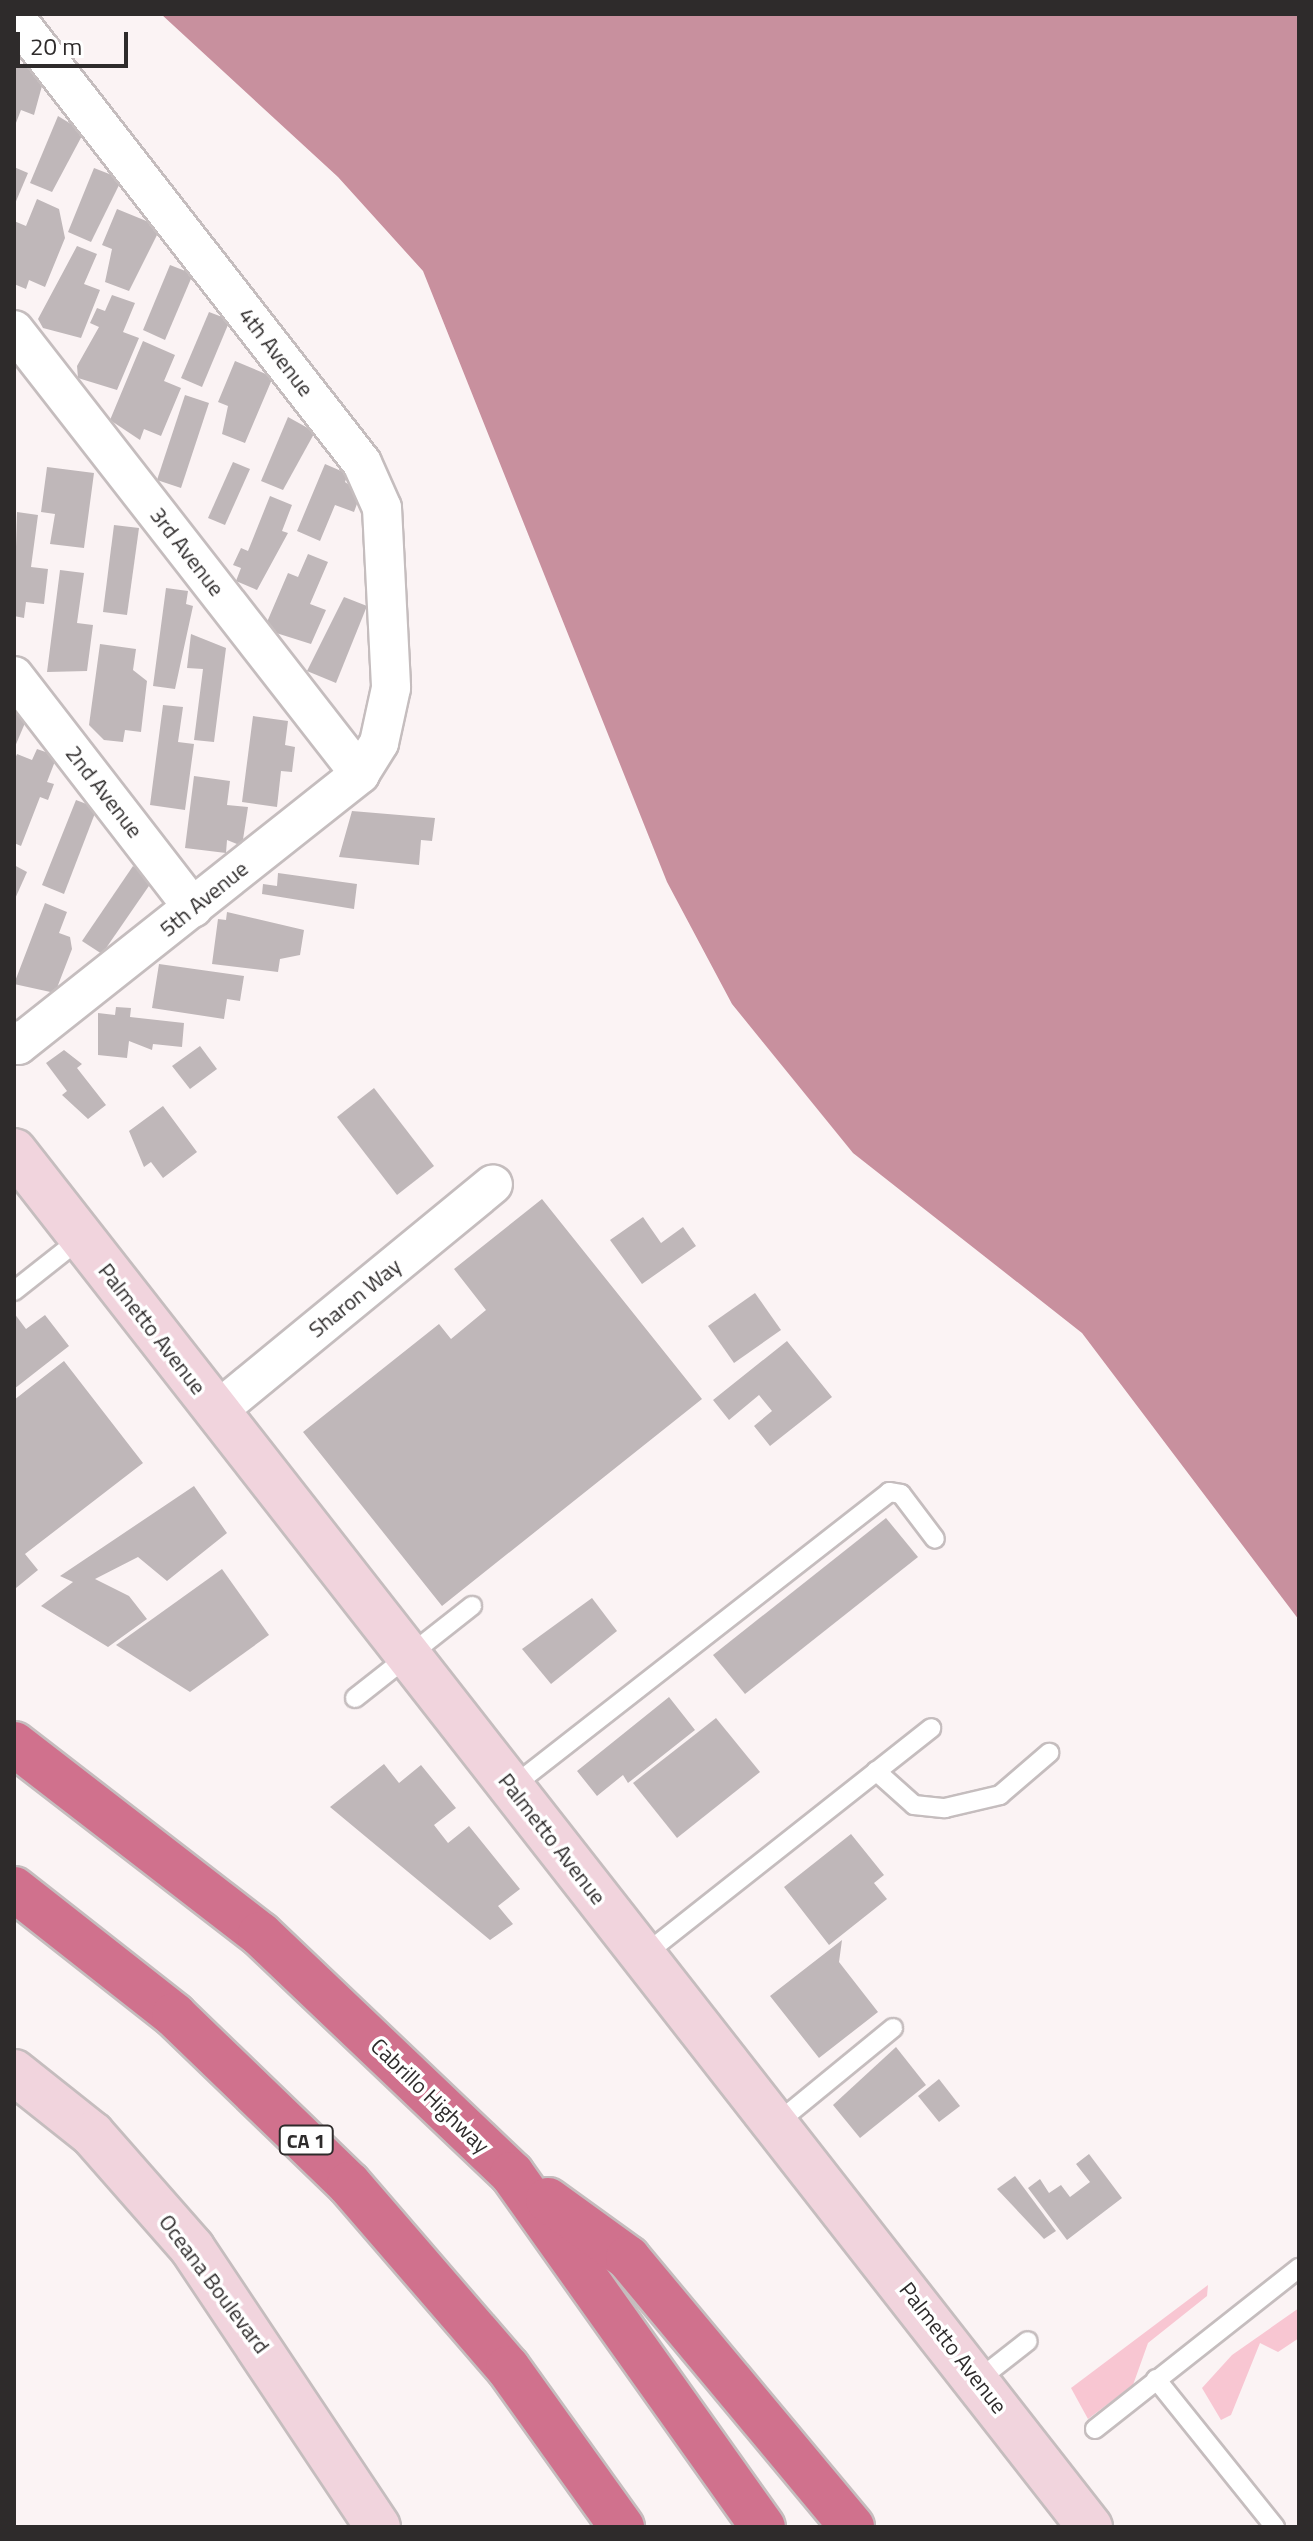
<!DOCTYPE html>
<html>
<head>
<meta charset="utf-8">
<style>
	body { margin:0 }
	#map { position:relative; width:1313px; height:2541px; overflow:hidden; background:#fbf3f4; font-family:"Titillium Web",sans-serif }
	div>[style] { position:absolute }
	.green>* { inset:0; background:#f8c6d2 }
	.water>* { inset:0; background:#c8909e }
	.building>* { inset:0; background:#bfb7b9 }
	.roads { filter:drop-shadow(2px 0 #c5bdbe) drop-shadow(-2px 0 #c5bdbe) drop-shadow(0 2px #c5bdbe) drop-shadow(0 -2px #c5bdbe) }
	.lane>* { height:18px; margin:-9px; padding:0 9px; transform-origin:9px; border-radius:9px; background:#fff }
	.street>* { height:38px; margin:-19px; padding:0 19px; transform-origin:19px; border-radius:19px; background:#fff }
	.secondary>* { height:44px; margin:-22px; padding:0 22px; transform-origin:22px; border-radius:22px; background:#f1d4dd }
	.highway>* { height:44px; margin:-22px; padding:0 22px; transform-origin:22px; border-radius:22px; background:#d0718d }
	span { translate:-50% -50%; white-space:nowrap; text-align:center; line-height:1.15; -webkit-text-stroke:7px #fff; paint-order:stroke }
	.shield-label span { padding:2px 6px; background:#fff; border:2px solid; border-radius:6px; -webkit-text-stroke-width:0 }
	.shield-label { font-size:20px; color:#2e2b2b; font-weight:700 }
	.street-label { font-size:22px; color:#2e2b2b }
	.frame { position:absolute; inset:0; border:16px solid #2e2b2b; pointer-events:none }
	.scale { position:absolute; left:16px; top:32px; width:112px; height:36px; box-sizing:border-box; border:4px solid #2e2b2b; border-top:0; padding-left:10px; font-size:24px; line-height:28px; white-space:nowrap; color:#2e2b2b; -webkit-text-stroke:6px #fff; paint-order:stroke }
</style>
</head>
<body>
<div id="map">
	<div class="green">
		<i style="clip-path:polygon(1208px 2285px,1207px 2296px,1148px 2343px,1133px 2385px,1088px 2419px,1071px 2388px)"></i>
		<i style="clip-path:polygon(1299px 2308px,1299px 2338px,1278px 2352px,1260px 2343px,1231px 2415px,1221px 2420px,1202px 2388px,1232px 2355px)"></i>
	</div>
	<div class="water">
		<i style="clip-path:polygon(161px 14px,1299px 14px,1299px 1620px,1082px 1333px,853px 1153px,732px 1004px,667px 882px,423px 271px,338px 177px)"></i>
	</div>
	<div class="building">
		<i style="clip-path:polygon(14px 62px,45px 75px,34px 115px,21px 110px,14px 128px)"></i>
		<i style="clip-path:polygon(58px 116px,84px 132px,52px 192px,30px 183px)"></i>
		<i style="clip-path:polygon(14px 167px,28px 173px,14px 206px)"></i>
		<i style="clip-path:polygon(94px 168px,122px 179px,91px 242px,68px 232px)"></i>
		<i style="clip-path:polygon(37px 199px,59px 209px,65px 238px,45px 287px,29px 280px,26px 289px,14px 284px,14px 221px,26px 226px)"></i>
		<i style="clip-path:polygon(117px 209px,161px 227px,129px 291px,105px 282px,112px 249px,102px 245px)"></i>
		<i style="clip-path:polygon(77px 246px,97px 254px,84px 284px,100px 290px,81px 338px,43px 328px,38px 319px)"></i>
		<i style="clip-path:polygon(170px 265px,193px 274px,165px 340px,143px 330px)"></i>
		<i style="clip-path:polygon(112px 295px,135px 303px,123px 332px,139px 338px,117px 390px,78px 378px,77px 366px,99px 327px,90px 323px,97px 308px,105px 311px)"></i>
		<i style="clip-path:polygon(209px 312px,230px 320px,202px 387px,181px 378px)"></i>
		<i style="clip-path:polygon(143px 341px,175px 355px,164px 381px,181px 388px,161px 436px,144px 429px,140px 440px,110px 420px)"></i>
		<i style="clip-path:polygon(235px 361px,273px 377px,245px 443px,222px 434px,228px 406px,218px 402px)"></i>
		<i style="clip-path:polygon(185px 395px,209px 403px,181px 488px,157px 480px)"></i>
		<i style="clip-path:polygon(288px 417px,315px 432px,283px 490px,261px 481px)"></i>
		<i style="clip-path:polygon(233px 462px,250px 469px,225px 525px,208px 518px)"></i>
		<i style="clip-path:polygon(325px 464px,348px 474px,345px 482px,361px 493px,354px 512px,335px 505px,320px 541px,297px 531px)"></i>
		<i style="clip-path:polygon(47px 467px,94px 473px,84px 548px,50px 544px,55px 514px,41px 512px)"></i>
		<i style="clip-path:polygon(270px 496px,292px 505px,282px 531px,288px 533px,257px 590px,236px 581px,241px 568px,233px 565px,241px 548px,248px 551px)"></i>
		<i style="clip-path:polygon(17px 512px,38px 515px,31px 567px,48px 569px,44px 604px,26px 602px,24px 618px,14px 616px)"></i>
		<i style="clip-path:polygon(114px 525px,139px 528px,127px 615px,103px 612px)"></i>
		<i style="clip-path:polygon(308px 554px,328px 562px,310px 604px,326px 610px,311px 644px,273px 632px,267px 622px,288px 573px,298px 577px)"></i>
		<i style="clip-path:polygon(60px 570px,84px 573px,77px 623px,93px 625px,87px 671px,47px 672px)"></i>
		<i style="clip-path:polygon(166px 588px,188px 591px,186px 604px,193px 606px,175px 689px,153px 686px)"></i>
		<i style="clip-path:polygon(344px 597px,367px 606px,336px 683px,307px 671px)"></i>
		<i style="clip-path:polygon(191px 634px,226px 648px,214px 742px,194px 740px,203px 669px,187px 668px)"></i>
		<i style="clip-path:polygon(100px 644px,136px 649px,133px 670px,147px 681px,141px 732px,125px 730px,123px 742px,104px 740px,89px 725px)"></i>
		<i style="clip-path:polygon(163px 705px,183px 707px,178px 742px,194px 744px,185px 810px,150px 805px)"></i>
		<i style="clip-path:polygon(14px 710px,25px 723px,14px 749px)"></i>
		<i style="clip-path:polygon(253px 716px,288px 721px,285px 745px,295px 747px,292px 772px,281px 771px,277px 807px,242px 802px)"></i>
		<i style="clip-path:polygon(37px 749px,57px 756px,47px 782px,54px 784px,48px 800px,40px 797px,21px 846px,14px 843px,14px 761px,17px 754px,32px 760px)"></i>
		<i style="clip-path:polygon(194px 776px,230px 781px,227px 805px,248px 807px,242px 846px,227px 840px,226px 853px,185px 848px)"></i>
		<i style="clip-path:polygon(76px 800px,97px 808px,64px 894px,42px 885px)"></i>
		<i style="clip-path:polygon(352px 811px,435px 818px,432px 841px,421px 840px,419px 865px,339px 857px)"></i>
		<i style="clip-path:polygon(14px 865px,27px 872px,14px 901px)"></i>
		<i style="clip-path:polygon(133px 866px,153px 880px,102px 954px,82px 941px)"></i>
		<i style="clip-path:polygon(278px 873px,357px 884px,354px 909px,262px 894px,263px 884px,277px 886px)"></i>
		<i style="clip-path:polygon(45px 903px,67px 912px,59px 933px,70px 937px,72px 949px,55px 993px,14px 984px)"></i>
		<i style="clip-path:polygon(227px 912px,304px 930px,300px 955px,280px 959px,278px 972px,212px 964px,218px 919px,226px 920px)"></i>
		<i style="clip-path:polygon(159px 964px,244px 976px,240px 1001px,227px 999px,224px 1019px,152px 1008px)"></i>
		<i style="clip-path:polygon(116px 1007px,131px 1008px,130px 1017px,184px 1023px,182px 1047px,153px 1044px,152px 1050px,129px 1041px,127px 1058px,98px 1055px,98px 1013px,115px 1015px)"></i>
		<i style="clip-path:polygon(200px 1046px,217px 1069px,190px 1089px,172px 1066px)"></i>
		<i style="clip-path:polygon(64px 1050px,82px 1064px,77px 1068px,106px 1105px,88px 1119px,62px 1095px,67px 1091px,46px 1063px)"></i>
		<i style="clip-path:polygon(374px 1088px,434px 1166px,397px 1195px,337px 1117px)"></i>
		<i style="clip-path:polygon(163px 1106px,197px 1152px,163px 1178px,151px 1162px,144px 1167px,129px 1131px)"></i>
		<i style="clip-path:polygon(542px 1199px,702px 1399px,442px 1606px,303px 1432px,439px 1324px,451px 1339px,486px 1310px,454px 1269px)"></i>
		<i style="clip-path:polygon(643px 1217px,661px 1243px,683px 1227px,696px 1246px,642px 1284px,610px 1240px)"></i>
		<i style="clip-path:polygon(755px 1293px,781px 1330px,734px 1363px,708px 1326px)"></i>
		<i style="clip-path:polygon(14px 1313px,26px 1329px,45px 1315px,69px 1346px,14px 1389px)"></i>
		<i style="clip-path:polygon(787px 1341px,832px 1397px,770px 1446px,754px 1426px,772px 1411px,759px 1395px,729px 1420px,713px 1400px)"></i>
		<i style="clip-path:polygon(64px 1361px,143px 1463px,25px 1554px,38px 1570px,16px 1588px,14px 1400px)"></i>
		<i style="clip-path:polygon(194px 1486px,227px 1533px,167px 1581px,138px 1557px,95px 1579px,129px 1596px,147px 1619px,108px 1647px,41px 1606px,73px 1582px,60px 1576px)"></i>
		<i style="clip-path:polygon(886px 1518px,918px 1557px,745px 1694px,713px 1655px)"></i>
		<i style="clip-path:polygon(222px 1569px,269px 1635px,190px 1692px,116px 1645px)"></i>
		<i style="clip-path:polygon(592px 1598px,617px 1631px,551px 1684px,522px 1649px)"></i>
		<i style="clip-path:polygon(669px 1697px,695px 1730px,628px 1783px,623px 1775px,597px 1796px,577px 1771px)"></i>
		<i style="clip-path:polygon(716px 1718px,760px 1772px,677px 1838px,633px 1783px)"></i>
		<i style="clip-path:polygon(384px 1764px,399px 1783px,421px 1765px,456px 1808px,434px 1825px,448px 1843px,469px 1826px,520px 1889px,498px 1906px,513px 1924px,490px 1940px,330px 1807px)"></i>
		<i style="clip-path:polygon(851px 1834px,884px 1875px,874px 1883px,887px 1899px,829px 1945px,784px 1887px)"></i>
		<i style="clip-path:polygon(842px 1940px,839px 1962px,878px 2012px,819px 2058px,770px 1996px)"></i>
		<i style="clip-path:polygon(896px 2047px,926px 2085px,860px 2138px,833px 2105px)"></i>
		<i style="clip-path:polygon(939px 2079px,960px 2106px,939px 2122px,918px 2096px)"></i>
		<i style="clip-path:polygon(1089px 2154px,1122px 2198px,1067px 2240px,1028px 2188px,1040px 2179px,1049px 2193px,1061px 2185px,1070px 2197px,1090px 2182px,1076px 2164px)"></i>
		<i style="clip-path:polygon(1015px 2176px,1056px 2231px,1044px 2239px,997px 2189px)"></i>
	</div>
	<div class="roads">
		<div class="lane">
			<i style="left:14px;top:1291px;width:85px;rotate:-38.3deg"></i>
			<i style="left:355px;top:1698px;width:149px;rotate:-38.2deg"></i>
			<i style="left:876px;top:1771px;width:51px;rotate:41.8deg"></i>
			<i style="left:914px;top:1805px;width:31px;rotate:6deg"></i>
			<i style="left:945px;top:1808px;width:57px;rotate:-13.3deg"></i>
			<i style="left:1000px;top:1795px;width:65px;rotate:-40.6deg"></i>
			<i style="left:512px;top:1787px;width:479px;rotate:-38deg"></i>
			<i style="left:889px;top:1492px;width:12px;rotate:9deg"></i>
			<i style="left:901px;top:1494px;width:56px;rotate:52.9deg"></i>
			<i style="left:644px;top:1955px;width:366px;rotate:-38.3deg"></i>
			<i style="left:777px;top:2123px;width:150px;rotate:-39.3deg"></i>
			<i style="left:1156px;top:2379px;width:190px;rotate:51.2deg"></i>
			<i style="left:978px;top:2380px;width:63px;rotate:-38deg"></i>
			<i style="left:1095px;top:2429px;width:260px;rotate:-38.3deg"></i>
		</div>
		<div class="street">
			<i style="left:14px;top:16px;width:566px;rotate:52.1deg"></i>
			<i style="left:362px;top:463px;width:49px;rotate:66deg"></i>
			<i style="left:382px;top:508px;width:180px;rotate:87.1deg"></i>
			<i style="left:391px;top:688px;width:56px;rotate:102.3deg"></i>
			<i style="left:379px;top:743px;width:36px;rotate:122deg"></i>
			<i style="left:360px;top:774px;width:436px;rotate:141.6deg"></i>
			<i style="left:18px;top:1045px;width:6px;rotate:-129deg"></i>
			<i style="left:14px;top:330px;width:563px;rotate:52.07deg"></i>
			<i style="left:14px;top:676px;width:293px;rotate:52.3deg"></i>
			<i style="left:217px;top:1411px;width:357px;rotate:-39.4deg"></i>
		</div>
		<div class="secondary">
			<i style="left:14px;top:1151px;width:1747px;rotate:51.98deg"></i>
			<i style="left:14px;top:2072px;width:100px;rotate:38.5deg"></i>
			<i style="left:92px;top:2134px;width:152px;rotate:48.7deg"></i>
			<i style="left:192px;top:2248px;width:335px;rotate:56.3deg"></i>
		</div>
		<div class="highway">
			<i style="left:14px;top:1744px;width:311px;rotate:37.7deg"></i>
			<i style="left:260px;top:1934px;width:348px;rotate:43.6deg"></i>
			<i style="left:512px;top:2174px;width:433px;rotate:54.6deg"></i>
			<i style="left:14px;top:1889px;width:204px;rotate:38.2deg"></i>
			<i style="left:174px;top:2015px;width:243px;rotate:44deg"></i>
			<i style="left:349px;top:2184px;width:243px;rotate:49.2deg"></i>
			<i style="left:508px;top:2368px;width:196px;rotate:54.4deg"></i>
			<i style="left:548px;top:2200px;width:99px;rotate:35.9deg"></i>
			<i style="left:628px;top:2258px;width:350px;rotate:50.2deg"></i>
		</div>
	</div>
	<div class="shield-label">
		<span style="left:306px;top:2140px">CA 1</span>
	</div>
	<div class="street-label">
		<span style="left:276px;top:352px;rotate:52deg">4th Avenue</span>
		<span style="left:187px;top:552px;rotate:52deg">3rd Avenue</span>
		<span style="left:104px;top:792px;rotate:52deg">2nd Avenue</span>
		<span style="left:204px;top:899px;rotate:-39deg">5th Avenue</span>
		<span style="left:355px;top:1298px;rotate:-39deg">Sharon Way</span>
		<span style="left:152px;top:1329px;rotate:52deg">Palmetto Avenue</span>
		<span style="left:552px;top:1839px;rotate:52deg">Palmetto Avenue</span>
		<span style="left:430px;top:2096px;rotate:44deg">Cabrillo Highway</span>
		<span style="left:214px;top:2284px;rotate:53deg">Oceana Boulevard</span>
		<span style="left:953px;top:2348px;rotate:52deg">Palmetto Avenue</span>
	</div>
	<div class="frame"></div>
	<div class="scale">20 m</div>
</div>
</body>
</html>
